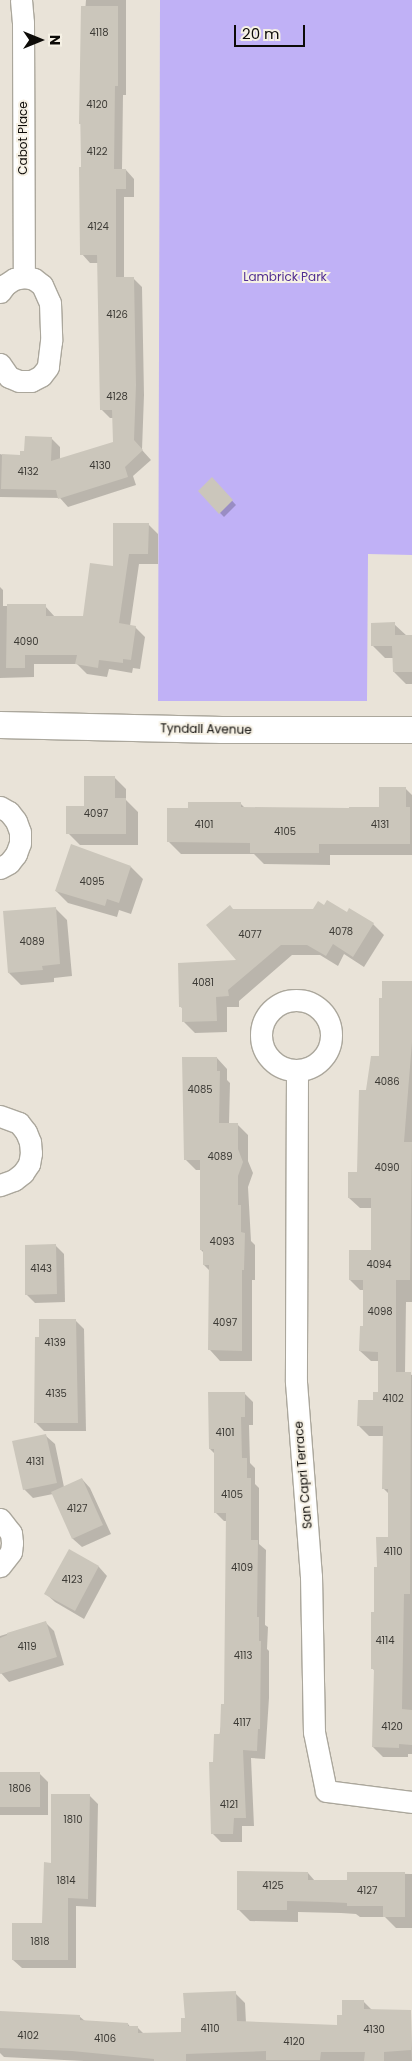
<!DOCTYPE html>
<html>
<head>
<meta charset="utf-8">
<style>
	body { margin:0 }
	#map { position:relative; width:412px; height:2061px; overflow:hidden; background:#e9e3d8; font-family:Poppins,sans-serif }
	div>[style] { position:absolute }
	.green>* { inset:0; background:#c0b1f6 }
	.shadow>* { inset:0; background:#0003 }
	.building>* { inset:0; background:#cbc6bb }
	.roads { filter:drop-shadow(1px 0 #aba79c) drop-shadow(-1px 0 #aba79c) drop-shadow(0 1px #aba79c) drop-shadow(0 -1px #aba79c) }
	.minor>* { height:21px; margin:-10.5px; padding:0 10.5px; transform-origin:10.5px; border-radius:10.5px; background:#fff }
	.minor>.ring { margin:-10.5px; padding:0; box-sizing:content-box; background:none; border:21px solid #fff; border-radius:50% }
	.tertiary>* { height:26px; margin:-13px; padding:0 13px; transform-origin:13px; border-radius:13px; background:#fff }
	span { translate:-50% -50%; white-space:nowrap; text-align:center; line-height:1.15; -webkit-text-stroke:4px #f6f1e5; paint-order:stroke }
	.number-label { font-size:10px; color:#3c3a35 }
	.number-label span { -webkit-text-stroke-width:0 }
	.street-label { font-size:12px; color:#0d0b08 }
	.park-label { font-size:12px; color:#502d91 }
	.north { position:absolute; left:15px; top:15px; width:50px; height:50px; -webkit-text-stroke:4px #f6f1e5; paint-order:stroke; rotate:90deg; font-size:14px; font-weight:700; line-height:20px; text-align:center; color:#0d0b08 }
	.north::after { content:''; display:block; margin:auto; width:18px; height:22px; background:#0d0b08; clip-path:polygon(50% 0,100% 100%,50% 72%,0 100%) }
	.scale { position:absolute; left:234px; top:25px; width:71px; height:22px; box-sizing:border-box; border:2px solid #0d0b08; border-top:0; padding-left:6px; font-size:15px; line-height:18px; white-space:nowrap; color:#0d0b08; -webkit-text-stroke:4px #f6f1e5; paint-order:stroke }
</style>
</head>
<body>
<div id="map">
	<div class="green">
		<i style="clip-path:polygon(160px 0,412px 0,412px 555px,368px 554px,367px 701px,158px 701px)"></i>
	</div>
	<div class="shadow">
		<i style="clip-path:polygon(86px 0,126px 0,126px 95px,123px 95px,122px 170px,126px 170px,134px 179px,134px 197px,124px 197px,124px 278px,133px 278px,142px 287px,144px 395px,142px 450px,151px 460px,133px 476px,136px 485px,68px 507px,60px 498px,0 497px,0 454px,21px 461px,25px 452px,51px 438px,60px 447px,60px 460px,115px 443px,113px 418px,110px 418px,101px 409px,98px 263px,90px 263px,82px 254px,80px 72px)"></i>
		<i style="clip-path:polygon(212px 479px,236px 505px,224px 517px,199px 491px)"></i>
		<i style="clip-path:polygon(148px 524px,158px 534px,158px 564px,139px 564px,130px 626px,135px 627px,145px 637px,140px 669px,133px 668px,132px 673px,109px 669px,107px 677px,87px 674px,77px 664px,34px 664px,34px 677px,0 678px,0 587px,3px 590px,3px 606px,45px 606px,55px 617px,84px 617px,114px 567px)"></i>
		<i style="clip-path:polygon(394px 624px,407px 636px,412px 636px,412px 684px,406px 684px,394px 672px,394px 658px,385px 658px,373px 646px)"></i>
		<i style="clip-path:polygon(114px 777px,126px 789px,126px 800px,138px 812px,138px 845px,80px 845px,68px 833px,85px 807px)"></i>
		<i style="clip-path:polygon(405px 788px,412px 795px,412px 855px,330px 855px,330px 865px,264px 864px,254px 854px,181px 854px,169px 842px,189px 810px,240px 803px,245px 808px,351px 810px,380px 808px)"></i>
		<i style="clip-path:polygon(131px 867px,143px 879px,131px 914px,119px 910px,117px 917px,68px 903px,56px 891px)"></i>
		<i style="clip-path:polygon(55px 908px,67px 920px,72px 976px,54px 978px,54px 982px,21px 985px,9px 973px)"></i>
		<i style="clip-path:polygon(234px 910px,347px 914px,373px 924px,384px 935px,364px 967px,344px 954px,338px 966px,320px 955px,292px 955px,239px 1001px,239px 1007px,227px 1007px,227px 1032px,195px 1033px,184px 1022px,183px 1009px,180px 1006px,239px 961px)"></i>
		<i style="clip-path:polygon(412px 982px,412px 1302px,406px 1302px,405px 1373px,412px 1375px,412px 1754px,408px 1754px,408px 1757px,383px 1757px,373px 1747px,375px 1671px,372px 1668px,378px 1568px,389px 1538px,389px 1494px,383px 1488px,384px 1436px,369px 1436px,359px 1426px,379px 1393px,379px 1361px,371px 1361px,360px 1351px,364px 1327px,364px 1290px,360px 1290px,350px 1280px,373px 1252px,373px 1208px,360px 1208px,349px 1198px,358px 1174px,367px 1091px)"></i>
		<i style="clip-path:polygon(217px 1058px,227px 1069px,227px 1080px,230px 1083px,229px 1124px,237px 1124px,248px 1135px,248px 1161px,253px 1173px,248px 1187px,251px 1241px,255px 1245px,255px 1280px,252px 1280px,252px 1361px,220px 1361px,210px 1350px,210px 1271px,204px 1265px,204px 1253px,201px 1250px,201px 1170px,196px 1170px,185px 1159px)"></i>
		<i style="clip-path:polygon(56px 1246px,64px 1254px,65px 1302px,35px 1303px,26px 1294px)"></i>
		<i style="clip-path:polygon(76px 1321px,84px 1329px,86px 1431px,44px 1431px,36px 1423px,40px 1338px)"></i>
		<i style="clip-path:polygon(244px 1393px,253px 1402px,253px 1425px,249px 1425px,250px 1463px,255px 1468px,255px 1484px,259px 1488px,259px 1544px,266px 1550px,265px 1625px,268px 1627px,267px 1649px,269px 1651px,269px 1698px,265px 1759px,251px 1758px,254px 1826px,242px 1826px,242px 1842px,221px 1842px,212px 1833px,214px 1763px,225px 1706px,227px 1521px,224px 1521px,215px 1512px,215px 1454px,210px 1449px)"></i>
		<i style="clip-path:polygon(46px 1436px,55px 1444px,64px 1487px,82px 1479px,90px 1488px,111px 1534px,82px 1547px,73px 1539px,53px 1494px,33px 1498px,24px 1489px)"></i>
		<i style="clip-path:polygon(70px 1551px,99px 1567px,107px 1576px,84px 1619px,55px 1602px,46px 1594px)"></i>
		<i style="clip-path:polygon(45px 1622px,54px 1631px,64px 1665px,9px 1682px,0 1672px,0 1636px)"></i>
		<i style="clip-path:polygon(0 1773px,39px 1773px,48px 1782px,48px 1815px,0 1815px)"></i>
		<i style="clip-path:polygon(89px 1795px,98px 1804px,96px 1907px,76px 1906px,76px 1968px,22px 1968px,13px 1960px,43px 1924px,53px 1864px)"></i>
		<i style="clip-path:polygon(308px 1873px,315px 1881px,348px 1881px,348px 1873px,412px 1874px,412px 1928px,396px 1928px,385px 1917px,360px 1917px,356px 1914px,341px 1913px,298px 1912px,298px 1922px,250px 1921px,238px 1909px)"></i>
		<i style="clip-path:polygon(235px 1993px,245px 2003px,246px 2023px,338px 2026px,343px 2016px,363px 2001px,373px 2011px,411px 2011px,412px 2061px,84px 2061px,4px 2057px,0 2053px,0 2013px,79px 2016px,85px 2021px,128px 2024px,131px 2028px,138px 2028px,144px 2034px,182px 2033px,186px 2019px)"></i>
	</div>
	<div class="building">
		<i style="clip-path:polygon(81px 6px,118px 6px,118px 86px,115px 86px,114px 169px,126px 169px,126px 189px,116px 189px,116px 277px,134px 277px,136px 385px,134px 440px,143px 450px,125px 467px,128px 477px,58px 499px,56px 490px,1px 489px,2px 454px,20px 455px,20px 451px,24px 451px,25px 436px,52px 437px,51px 461px,113px 442px,112px 410px,100px 410px,97px 255px,80px 255px,79px 167px,81px 167px,81px 124px,79px 124px)"></i>
		<i style="clip-path:polygon(212px 477px,233px 500px,219px 514px,198px 491px)"></i>
		<i style="clip-path:polygon(113px 523px,149px 523px,148px 554px,129px 554px,119px 623px,136px 626px,131px 660px,123px 659px,123px 663px,99px 660px,98px 668px,75px 664px,77px 655px,25px 655px,25px 668px,6px 668px,7px 604px,46px 604px,46px 616px,83px 616px,90px 563px,113px 566px)"></i>
		<i style="clip-path:polygon(395px 622px,395px 635px,412px 635px,412px 672px,393px 672px,392px 646px,371px 646px,371px 623px)"></i>
		<i style="clip-path:polygon(84px 776px,115px 776px,115px 798px,126px 798px,126px 834px,66px 834px,66px 806px,84px 806px)"></i>
		<i style="clip-path:polygon(379px 787px,406px 787px,406px 807px,410px 807px,410px 844px,319px 844px,319px 853px,250px 853px,250px 843px,167px 842px,167px 808px,188px 808px,188px 802px,241px 802px,241px 807px,349px 808px,349px 807px,379px 807px)"></i>
		<i style="clip-path:polygon(71px 844px,131px 866px,119px 903px,107px 899px,105px 906px,55px 891px)"></i>
		<i style="clip-path:polygon(327px 900px,347px 912px,349px 908px,374px 923px,353px 957px,333px 944px,326px 956px,307px 945px,281px 945px,228px 990px,229px 996px,216px 997px,217px 1021px,182px 1022px,182px 1007px,179px 1007px,178px 963px,236px 960px,206px 925px,230px 905px,233px 909px,313px 909px,318px 901px,324px 905px)"></i>
		<i style="clip-path:polygon(56px 907px,60px 964px,42px 966px,43px 970px,8px 973px,3px 911px)"></i>
		<i style="clip-path:polygon(382px 981px,412px 981px,412px 1042px,404px 1142px,412px 1142px,410px 1280px,396px 1280px,396px 1372px,411px 1372px,410px 1594px,404px 1594px,402px 1709px,412px 1710px,412px 1745px,399px 1744px,399px 1748px,372px 1747px,374px 1669px,371px 1669px,371px 1612px,374px 1612px,374px 1567px,377px 1567px,376px 1537px,388px 1537px,388px 1489px,382px 1489px,383px 1426px,357px 1426px,358px 1400px,373px 1400px,373px 1392px,378px 1392px,378px 1352px,359px 1351px,360px 1326px,363px 1326px,363px 1280px,349px 1280px,349px 1250px,371px 1250px,371px 1198px,348px 1198px,348px 1172px,357px 1172px,359px 1090px,366px 1090px,371px 1056px,379px 1056px,379px 998px,382px 998px)"></i>
		<i style="clip-path:polygon(182px 1057px,217px 1057px,217px 1071px,220px 1071px,219px 1123px,238px 1123px,238px 1149px,243px 1162px,238px 1176px,238px 1205px,241px 1205px,241px 1232px,245px 1233px,244px 1270px,242px 1270px,242px 1351px,208px 1350px,209px 1265px,203px 1265px,203px 1250px,200px 1250px,200px 1160px,184px 1160px)"></i>
		<i style="clip-path:polygon(56px 1244px,57px 1294px,25px 1295px,25px 1245px)"></i>
		<i style="clip-path:polygon(39px 1319px,76px 1319px,78px 1423px,34px 1423px,35px 1337px,39px 1337px)"></i>
		<i style="clip-path:polygon(208px 1392px,245px 1392px,245px 1417px,241px 1417px,242px 1458px,247px 1458px,247px 1478px,251px 1478px,251px 1540px,258px 1540px,257px 1617px,259px 1617px,259px 1641px,261px 1641px,260px 1729px,258px 1729px,257px 1751px,243px 1750px,246px 1818px,234px 1818px,233px 1834px,211px 1834px,209px 1762px,213px 1762px,214px 1734px,220px 1734px,221px 1704px,224px 1704px,224px 1702px,226px 1513px,214px 1513px,214px 1449px,209px 1449px)"></i>
		<i style="clip-path:polygon(46px 1434px,57px 1483px,23px 1490px,12px 1441px)"></i>
		<i style="clip-path:polygon(82px 1478px,103px 1525px,72px 1539px,51px 1492px)"></i>
		<i style="clip-path:polygon(69px 1549px,99px 1566px,75px 1611px,44px 1594px)"></i>
		<i style="clip-path:polygon(46px 1621px,57px 1657px,0 1674px,0 1638px,7px 1635px,7px 1633px)"></i>
		<i style="clip-path:polygon(0 1772px,40px 1772px,40px 1807px,0 1807px)"></i>
		<i style="clip-path:polygon(51px 1794px,90px 1794px,88px 1899px,68px 1898px,68px 1960px,12px 1960px,12px 1923px,42px 1923px,44px 1862px,51px 1863px)"></i>
		<i style="clip-path:polygon(237px 1871px,308px 1872px,308px 1880px,347px 1880px,347px 1872px,405px 1872px,405px 1917px,383px 1917px,383px 1906px,347px 1906px,347px 1903px,328px 1902px,287px 1901px,287px 1910px,237px 1910px)"></i>
		<i style="clip-path:polygon(236px 1991px,237px 2021px,337px 2025px,337px 2015px,342px 2015px,342px 2000px,364px 2000px,364px 2009px,411px 2010px,411px 2050px,384px 2052px,384px 2061px,364px 2061px,365px 2052px,321px 2052px,320px 2060px,266px 2060px,266px 2051px,186px 2054px,186px 2061px,154px 2061px,154px 2059px,72px 2051px,0 2048px,0 2011px,80px 2015px,80px 2020px,128px 2023px,128px 2026px,138px 2026px,138px 2033px,181px 2032px,181px 2018px,185px 2018px,183px 1993px)"></i>
	</div>
	<div class="roads">
		<div class="minor">
			<i style="left:21px;top:0;width:22px;rotate:85deg"></i>
			<i style="left:23px;top:22px;width:255px;rotate:89.8deg"></i>
			<i style="left:0;top:292px;width:9px;rotate:-54deg"></i>
			<i style="left:5px;top:285px;width:11px;rotate:-34deg"></i>
			<i style="left:14px;top:279px;width:10px;rotate:-11deg"></i>
			<i style="left:24px;top:277px;width:10px;rotate:11deg"></i>
			<i style="left:34px;top:279px;width:10px;rotate:37deg"></i>
			<i style="left:42px;top:285px;width:20px;rotate:66deg"></i>
			<i style="left:50px;top:303px;width:38px;rotate:88deg"></i>
			<i style="left:51px;top:341px;width:26px;rotate:97deg"></i>
			<i style="left:48px;top:367px;width:11px;rotate:128deg"></i>
			<i style="left:41px;top:376px;width:11px;rotate:153deg"></i>
			<i style="left:31px;top:381px;width:12px;rotate:180deg"></i>
			<i style="left:19px;top:381px;width:11px;rotate:-158deg"></i>
			<i style="left:9px;top:377px;width:16px;rotate:-125deg"></i>
			<i style="left:0;top:807px;width:10px;rotate:29deg"></i>
			<i style="left:9px;top:812px;width:11px;rotate:52deg"></i>
			<i style="left:16px;top:821px;width:12px;rotate:70deg"></i>
			<i style="left:20px;top:832px;width:11px;rotate:90deg"></i>
			<i style="left:20px;top:843px;width:12px;rotate:110deg"></i>
			<i style="left:16px;top:854px;width:11px;rotate:128deg"></i>
			<i style="left:9px;top:863px;width:10px;rotate:151deg"></i>
			<i class="ring" style="left:261px;top:1000px;width:49px;height:49px"></i>
			<i style="left:297px;top:1070px;width:312px;rotate:90.2deg"></i>
			<i style="left:296px;top:1382px;width:195px;rotate:85.6deg"></i>
			<i style="left:311px;top:1576px;width:156px;rotate:88.9deg"></i>
			<i style="left:314px;top:1732px;width:60px;rotate:78.5deg"></i>
			<i style="left:326px;top:1791px;width:87px;rotate:7.3deg"></i>
			<i style="left:0;top:1116px;width:20px;rotate:20deg"></i>
			<i style="left:19px;top:1123px;width:11px;rotate:52deg"></i>
			<i style="left:26px;top:1132px;width:11px;rotate:68deg"></i>
			<i style="left:30px;top:1142px;width:11px;rotate:85deg"></i>
			<i style="left:31px;top:1153px;width:11px;rotate:100deg"></i>
			<i style="left:29px;top:1164px;width:11px;rotate:124deg"></i>
			<i style="left:23px;top:1173px;width:11px;rotate:142deg"></i>
			<i style="left:14px;top:1180px;width:15px;rotate:160deg"></i>
			<i style="left:0;top:1519px;width:18px;rotate:52deg"></i>
			<i style="left:11px;top:1533px;width:10px;rotate:84deg"></i>
			<i style="left:12px;top:1543px;width:9px;rotate:96deg"></i>
			<i style="left:11px;top:1552px;width:18px;rotate:128deg"></i>
		</div>
		<div class="tertiary">
			<i style="left:0;top:725px;width:222px;rotate:1.3deg"></i>
			<i style="left:222px;top:730px;width:190px"></i>
		</div>
	</div>
	<div class="number-label">
		<span style="left:99px;top:33px">4118</span>
		<span style="left:97px;top:105px">4120</span>
		<span style="left:97px;top:152px">4122</span>
		<span style="left:98px;top:227px">4124</span>
		<span style="left:117px;top:315px">4126</span>
		<span style="left:117px;top:397px">4128</span>
		<span style="left:100px;top:466px">4130</span>
		<span style="left:28px;top:472px">4132</span>
		<span style="left:26px;top:642px">4090</span>
		<span style="left:96px;top:814px">4097</span>
		<span style="left:204px;top:825px">4101</span>
		<span style="left:380px;top:825px">4131</span>
		<span style="left:285px;top:832px">4105</span>
		<span style="left:92px;top:882px">4095</span>
		<span style="left:341px;top:932px">4078</span>
		<span style="left:250px;top:935px">4077</span>
		<span style="left:32px;top:942px">4089</span>
		<span style="left:203px;top:983px">4081</span>
		<span style="left:387px;top:1082px">4086</span>
		<span style="left:200px;top:1090px">4085</span>
		<span style="left:220px;top:1157px">4089</span>
		<span style="left:387px;top:1168px">4090</span>
		<span style="left:222px;top:1242px">4093</span>
		<span style="left:379px;top:1265px">4094</span>
		<span style="left:41px;top:1269px">4143</span>
		<span style="left:380px;top:1312px">4098</span>
		<span style="left:225px;top:1323px">4097</span>
		<span style="left:55px;top:1343px">4139</span>
		<span style="left:56px;top:1394px">4135</span>
		<span style="left:393px;top:1399px">4102</span>
		<span style="left:225px;top:1433px">4101</span>
		<span style="left:35px;top:1462px">4131</span>
		<span style="left:232px;top:1495px">4105</span>
		<span style="left:77px;top:1509px">4127</span>
		<span style="left:393px;top:1552px">4110</span>
		<span style="left:242px;top:1568px">4109</span>
		<span style="left:72px;top:1580px">4123</span>
		<span style="left:385px;top:1641px">4114</span>
		<span style="left:27px;top:1647px">4119</span>
		<span style="left:243px;top:1656px">4113</span>
		<span style="left:242px;top:1723px">4117</span>
		<span style="left:392px;top:1727px">4120</span>
		<span style="left:20px;top:1789px">1806</span>
		<span style="left:229px;top:1805px">4121</span>
		<span style="left:73px;top:1820px">1810</span>
		<span style="left:66px;top:1881px">1814</span>
		<span style="left:273px;top:1886px">4125</span>
		<span style="left:367px;top:1891px">4127</span>
		<span style="left:40px;top:1942px">1818</span>
		<span style="left:210px;top:2029px">4110</span>
		<span style="left:374px;top:2030px">4130</span>
		<span style="left:28px;top:2036px">4102</span>
		<span style="left:105px;top:2039px">4106</span>
		<span style="left:294px;top:2042px">4120</span>
	</div>
	<div class="street-label">
		<span style="left:23px;top:138px;rotate:-90deg">Cabot Place</span>
		<span style="left:206px;top:729px;rotate:1deg">Tyndall Avenue</span>
		<span style="left:303px;top:1475px;rotate:-95deg">San Capri Terrace</span>
	</div>
	<div class="park-label">
		<span style="left:285px;top:277px">Lambrick Park</span>
	</div>
	<div class="north">N</div>
	<div class="scale">20 m</div>
</div>
</body>
</html>
